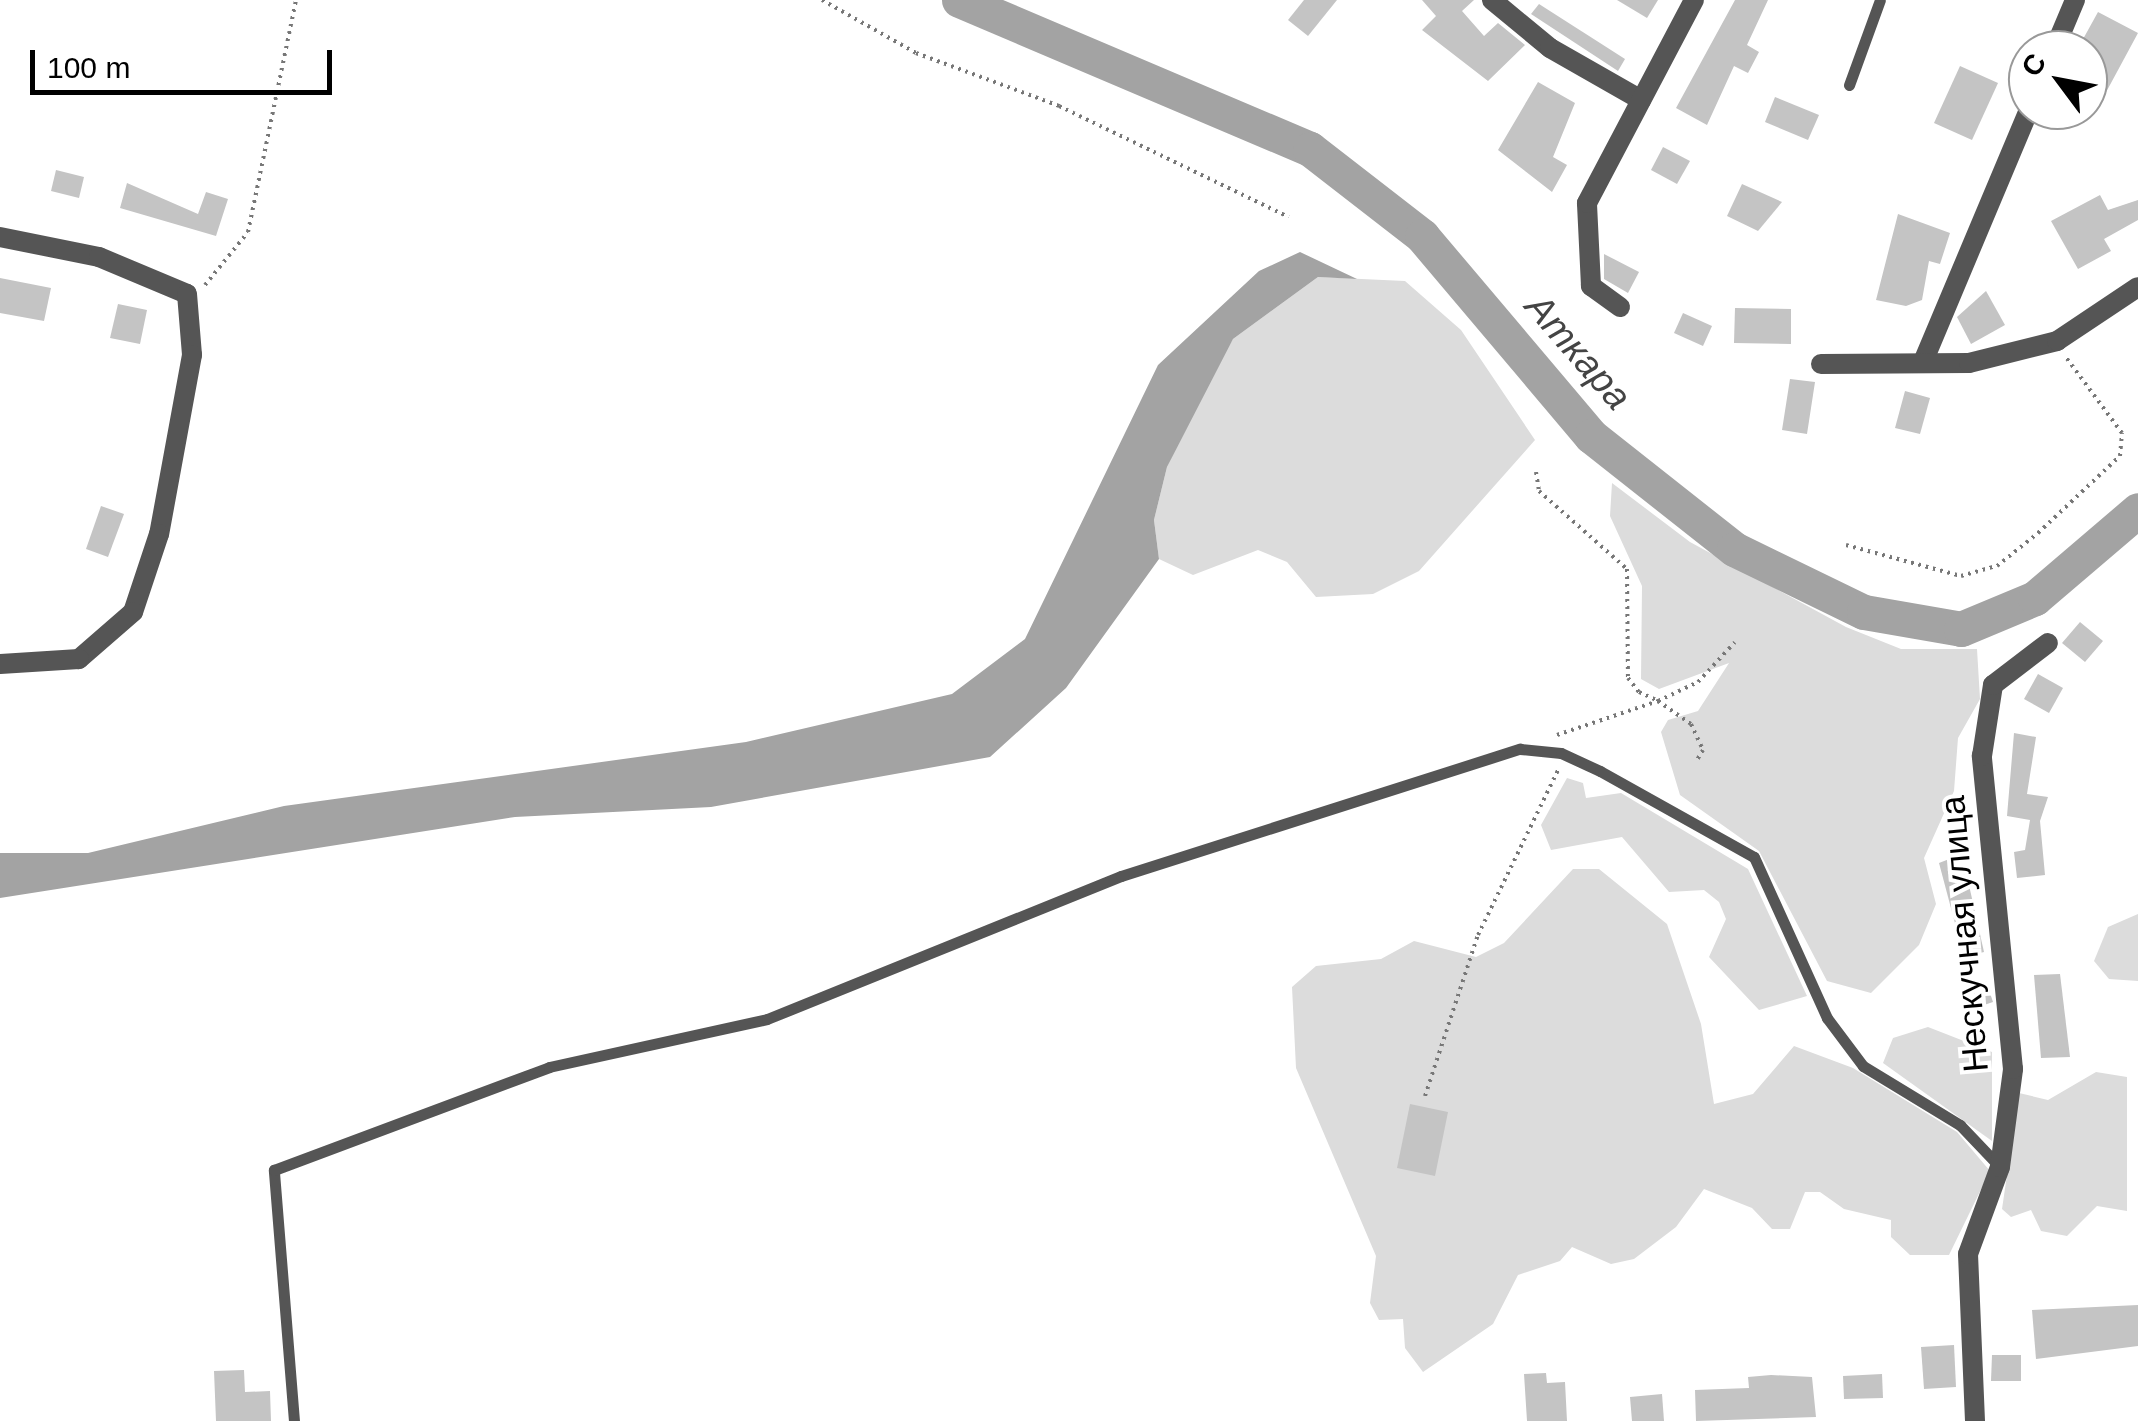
<!DOCTYPE html>
<html>
<head>
<meta charset="utf-8">
<style>
	body { margin:0 }
	#map { position:relative; width:2138px; height:1421px; overflow:hidden; background:#fff; font-family:Helvetica,sans-serif }
	div>[style] { position:absolute }
	.green>* { inset:0; background:#dcdcdc }
	.water>* { inset:0; background:#a3a3a3 }
	.river>* { height:35px; margin:-17.5px; padding:0 17.5px; transform-origin:17.5px; border-radius:17.5px; background:#a3a3a3 }
	.building>* { inset:0; background:#c4c4c4 }
	.path>* { height:4px; margin-top:-2px; transform-origin:0; background:repeating-linear-gradient(90deg,#777 0 2.5px,transparent 0 7.5px) }
	.service>* { height:11px; margin:-5.5px; padding:0 5.5px; transform-origin:5.5px; border-radius:5.5px; background:#555 }
	.minor>* { height:20px; margin:-10px; padding:0 10px; transform-origin:10px; border-radius:10px; background:#555 }
	span { translate:-50% -50%; white-space:nowrap; text-align:center; line-height:1.15; -webkit-text-stroke:8px #fff; paint-order:stroke }
	.street-label { font-size:35px; color:#000 }
	.water-label { font-size:38px; color:#444; font-style:italic }
	.north { position:absolute; left:2008px; top:30px; width:100px; height:100px; box-sizing:border-box; background:#fff; border:2px solid #999; border-radius:50%; rotate:302deg; font-size:28px; font-weight:700; line-height:40px; text-align:center; color:#000 }
	.north::after { content:''; display:block; margin:auto; width:35px; height:45px; background:#000; clip-path:polygon(50% 0,100% 100%,50% 72%,0 100%) }
	.scale { position:absolute; left:30px; top:50px; width:302px; height:45px; box-sizing:border-box; border:5px solid #000; border-top:0; padding-left:12px; font-size:30px; line-height:35px; white-space:nowrap; color:#000; -webkit-text-stroke:8px #fff; paint-order:stroke }
</style>
</head>
<body>
<div id="map">
	<div class="green">
		<i style="clip-path:polygon(1318px 277px,1405px 281px,1461px 330px,1535px 440px,1419px 571px,1373px 594px,1316px 597px,1287px 562px,1258px 550px,1193px 575px,1159px 559px,1154px 520px,1167px 467px,1212px 373px,1233px 339px)"></i>
		<i style="clip-path:polygon(1612px 483px,1690px 542px,1846px 627px,1901px 649px,1977px 649px,1980px 699px,1958px 738px,1954px 791px,1924px 858px,1936px 904px,1919px 945px,1871px 993px,1827px 981px,1759px 851px,1680px 795px,1661px 732px,1668px 720px,1698px 711px,1729px 663px,1659px 689px,1641px 679px,1642px 586px,1610px 516px)"></i>
		<i style="clip-path:polygon(1567px 778px,1583px 783px,1586px 798px,1621px 793px,1748px 869px,1807px 996px,1759px 1010px,1709px 957px,1726px 919px,1719px 902px,1704px 890px,1669px 892px,1622px 837px,1551px 850px,1541px 825px)"></i>
		<i style="clip-path:polygon(1573px 869px,1599px 869px,1667px 924px,1701px 1024px,1714px 1104px,1753px 1094px,1794px 1046px,1853px 1068px,1957px 1132px,1990px 1171px,1949px 1255px,1910px 1255px,1891px 1237px,1891px 1220px,1844px 1209px,1820px 1192px,1805px 1192px,1790px 1229px,1772px 1229px,1752px 1208px,1704px 1189px,1676px 1227px,1634px 1259px,1611px 1264px,1572px 1247px,1560px 1261px,1518px 1275px,1493px 1324px,1423px 1372px,1405px 1348px,1403px 1319px,1379px 1320px,1370px 1303px,1376px 1256px,1296px 1068px,1292px 987px,1316px 966px,1381px 959px,1414px 941px,1476px 957px,1504px 943px)"></i>
		<i style="clip-path:polygon(2138px 914px,2138px 981px,2109px 979px,2094px 961px,2108px 927px)"></i>
		<i style="clip-path:polygon(1928px 1027px,1992px 1052px,1992px 1141px,1883px 1063px,1893px 1038px)"></i>
		<i style="clip-path:polygon(2096px 1072px,2127px 1077px,2127px 1211px,2097px 1206px,2067px 1236px,2041px 1231px,2031px 1210px,2011px 1217px,2002px 1209px,2019px 1093px,2048px 1100px)"></i>
	</div>
	<div class="water">
		<i style="clip-path:polygon(1300px 252px,1357px 279px,1318px 277px,1233px 339px,1167px 467px,1154px 520px,1159px 559px,1066px 688px,990px 757px,711px 807px,515px 817px,0 898px,0 853px,88px 853px,284px 806px,746px 742px,952px 694px,1025px 639px,1158px 365px,1259px 271px)"></i>
	</div>
	<div class="river">
		<i style="left:959px;top:0;width:381px;rotate:23deg"></i>
		<i style="left:1310px;top:149px;width:142px;rotate:37.8deg"></i>
		<i style="left:1422px;top:236px;width:262px;rotate:49.8deg"></i>
		<i style="left:1591px;top:436px;width:182px;rotate:38.3deg"></i>
		<i style="left:1734px;top:549px;width:144px;rotate:25.9deg"></i>
		<i style="left:1864px;top:612px;width:98px;rotate:9.9deg"></i>
		<i style="left:1961px;top:629px;width:80px;rotate:-22.7deg"></i>
		<i style="left:2035px;top:598px;width:135px;rotate:-40.5deg"></i>
	</div>
	<div class="building">
		<i style="clip-path:polygon(1304px 0,1337px 0,1308px 36px,1288px 20px)"></i>
		<i style="clip-path:polygon(1422px 0,1474px 0,1462px 11px,1484px 36px,1498px 23px,1525px 45px,1488px 81px,1422px 30px,1436px 16px)"></i>
		<i style="clip-path:polygon(1617px 0,1658px 0,1647px 18px)"></i>
		<i style="clip-path:polygon(1735px 0,1768px 0,1747px 45px,1759px 52px,1748px 73px,1734px 66px,1707px 125px,1676px 108px)"></i>
		<i style="clip-path:polygon(1539px 4px,1625px 59px,1618px 71px,1531px 14px)"></i>
		<i style="clip-path:polygon(2098px 12px,2138px 33px,2104px 96px,2088px 87px,2088px 50px,2077px 50px)"></i>
		<i style="clip-path:polygon(1960px 66px,1998px 83px,1972px 140px,1934px 123px)"></i>
		<i style="clip-path:polygon(1538px 82px,1575px 103px,1553px 157px,1567px 165px,1552px 192px,1498px 150px)"></i>
		<i style="clip-path:polygon(1775px 97px,1819px 115px,1808px 140px,1765px 122px)"></i>
		<i style="clip-path:polygon(1663px 147px,1690px 161px,1677px 184px,1651px 170px)"></i>
		<i style="clip-path:polygon(56px 170px,84px 177px,79px 198px,51px 191px)"></i>
		<i style="clip-path:polygon(127px 183px,198px 214px,206px 192px,228px 199px,216px 236px,120px 208px)"></i>
		<i style="clip-path:polygon(1742px 184px,1782px 202px,1758px 231px,1727px 216px)"></i>
		<i style="clip-path:polygon(2100px 195px,2108px 210px,2138px 200px,2138px 220px,2104px 239px,2111px 251px,2078px 269px,2051px 221px)"></i>
		<i style="clip-path:polygon(1898px 214px,1950px 233px,1940px 264px,1929px 261px,1922px 300px,1906px 306px,1876px 300px)"></i>
		<i style="clip-path:polygon(1604px 254px,1639px 272px,1628px 293px,1604px 279px)"></i>
		<i style="clip-path:polygon(0 278px,51px 288px,44px 321px,0 313px)"></i>
		<i style="clip-path:polygon(1986px 291px,2005px 325px,1971px 344px,1957px 317px)"></i>
		<i style="clip-path:polygon(118px 304px,147px 310px,140px 344px,110px 338px)"></i>
		<i style="clip-path:polygon(1735px 308px,1791px 309px,1791px 344px,1734px 343px)"></i>
		<i style="clip-path:polygon(1683px 313px,1712px 326px,1703px 346px,1674px 333px)"></i>
		<i style="clip-path:polygon(1790px 379px,1815px 382px,1807px 434px,1782px 430px)"></i>
		<i style="clip-path:polygon(1905px 391px,1930px 398px,1920px 434px,1895px 428px)"></i>
		<i style="clip-path:polygon(101px 506px,124px 514px,108px 557px,86px 549px)"></i>
		<i style="clip-path:polygon(2080px 622px,2103px 641px,2085px 662px,2062px 643px)"></i>
		<i style="clip-path:polygon(2038px 674px,2063px 688px,2049px 713px,2024px 699px)"></i>
		<i style="clip-path:polygon(2014px 733px,2036px 737px,2027px 794px,2048px 797px,2040px 821px,2045px 875px,2017px 878px,2014px 852px,2025px 850px,2030px 820px,2007px 816px)"></i>
		<i style="clip-path:polygon(1962px 854px,1984px 952px,1964px 957px,1939px 863px)"></i>
		<i style="clip-path:polygon(2060px 974px,2070px 1057px,2041px 1058px,2034px 975px)"></i>
		<i style="clip-path:polygon(1986px 981px,1993px 1002px,1978px 1007px,1971px 986px)"></i>
		<i style="clip-path:polygon(1410px 1104px,1448px 1112px,1435px 1176px,1397px 1168px)"></i>
		<i style="clip-path:polygon(2138px 1305px,2138px 1346px,2036px 1359px,2032px 1310px)"></i>
		<i style="clip-path:polygon(1954px 1345px,1956px 1387px,1924px 1389px,1921px 1347px)"></i>
		<i style="clip-path:polygon(1992px 1355px,2021px 1355px,2021px 1381px,1991px 1381px)"></i>
		<i style="clip-path:polygon(244px 1370px,245px 1392px,270px 1391px,271px 1421px,216px 1421px,214px 1371px)"></i>
		<i style="clip-path:polygon(1546px 1373px,1547px 1383px,1565px 1382px,1567px 1421px,1527px 1421px,1524px 1374px)"></i>
		<i style="clip-path:polygon(1882px 1374px,1883px 1398px,1844px 1399px,1843px 1376px)"></i>
		<i style="clip-path:polygon(1771px 1375px,1812px 1377px,1816px 1417px,1696px 1421px,1695px 1390px,1749px 1388px,1748px 1377px)"></i>
		<i style="clip-path:polygon(1662px 1394px,1664px 1421px,1632px 1421px,1630px 1397px)"></i>
	</div>
	<div class="path">
		<i style="left:822px;top:0;width:108px;rotate:29.4deg"></i>
		<i style="left:916px;top:53px;width:153px;rotate:20.3deg"></i>
		<i style="left:1059px;top:106px;width:255px;rotate:25.8deg"></i>
		<i style="left:205px;top:285px;width:68px;rotate:-50.9deg"></i>
		<i style="left:248px;top:232px;width:237px;rotate:-78.3deg"></i>
		<i style="left:1536px;top:472px;width:19px;rotate:81deg"></i>
		<i style="left:1539px;top:491px;width:118px;rotate:41.6deg"></i>
		<i style="left:1627px;top:569px;width:109px;rotate:89.5deg"></i>
		<i style="left:1628px;top:678px;width:18px;rotate:52deg"></i>
		<i style="left:1639px;top:692px;width:21px;rotate:25deg"></i>
		<i style="left:1658px;top:701px;width:44px;rotate:-25.4deg"></i>
		<i style="left:1698px;top:682px;width:54px;rotate:-47.2deg"></i>
		<i style="left:1846px;top:545px;width:119px;rotate:15.1deg"></i>
		<i style="left:1961px;top:576px;width:37px;rotate:-16deg"></i>
		<i style="left:1997px;top:566px;width:53px;rotate:-38.8deg"></i>
		<i style="left:2038px;top:533px;width:112px;rotate:-43.2deg"></i>
		<i style="left:2120px;top:456px;width:23px;rotate:-85deg"></i>
		<i style="left:2122px;top:433px;width:96px;rotate:-126.5deg"></i>
		<i style="left:1557px;top:735px;width:107px;rotate:-18.6deg"></i>
		<i style="left:1658px;top:701px;width:40px;rotate:34.9deg"></i>
		<i style="left:1691px;top:724px;width:29px;rotate:65deg"></i>
		<i style="left:1703px;top:750px;width:12px;rotate:121deg"></i>
		<i style="left:1425px;top:1096px;width:169px;rotate:-71.8deg"></i>
		<i style="left:1478px;top:935px;width:186px;rotate:-64.1deg"></i>
	</div>
	<div class="service">
		<i style="left:1849px;top:85px;width:90px;rotate:-70deg"></i>
		<i style="left:294px;top:1421px;width:252px;rotate:-94.6deg"></i>
		<i style="left:274px;top:1170px;width:294px;rotate:-20.5deg"></i>
		<i style="left:549px;top:1067px;width:223px;rotate:-12.4deg"></i>
		<i style="left:767px;top:1019px;width:382px;rotate:-22deg"></i>
		<i style="left:1121px;top:876px;width:419px;rotate:-17.7deg"></i>
		<i style="left:1520px;top:749px;width:41px;rotate:5.6deg"></i>
		<i style="left:1561px;top:753px;width:43px;rotate:24.8deg"></i>
		<i style="left:1600px;top:771px;width:176px;rotate:29.2deg"></i>
		<i style="left:1754px;top:857px;width:177px;rotate:65.6deg"></i>
		<i style="left:1827px;top:1018px;width:60px;rotate:53.1deg"></i>
		<i style="left:1863px;top:1066px;width:114px;rotate:31.3deg"></i>
		<i style="left:1960px;top:1125px;width:58px;rotate:46.4deg"></i>
	</div>
	<div class="minor">
		<i style="left:1492px;top:0;width:75px;rotate:39.6deg"></i>
		<i style="left:1550px;top:48px;width:105px;rotate:29.7deg"></i>
		<i style="left:2054px;top:50px;width:54px;rotate:-67.2deg"></i>
		<i style="left:0;top:237px;width:101px;rotate:11.4deg"></i>
		<i style="left:99px;top:257px;width:95px;rotate:22.8deg"></i>
		<i style="left:187px;top:294px;width:61px;rotate:85.3deg"></i>
		<i style="left:192px;top:355px;width:182px;rotate:100.4deg"></i>
		<i style="left:159px;top:534px;width:82px;rotate:108.4deg"></i>
		<i style="left:133px;top:612px;width:72px;rotate:139deg"></i>
		<i style="left:79px;top:659px;width:79px;rotate:176.4deg"></i>
		<i style="left:1620px;top:307px;width:36px;rotate:-144deg"></i>
		<i style="left:1591px;top:286px;width:83px;rotate:-92.8deg"></i>
		<i style="left:1587px;top:203px;width:229px;rotate:-62.2deg"></i>
		<i style="left:1923px;top:362px;width:273px;rotate:-67.2deg"></i>
		<i style="left:1821px;top:364px;width:148px;rotate:-0.4deg"></i>
		<i style="left:1969px;top:363px;width:91px;rotate:-14deg"></i>
		<i style="left:2057px;top:341px;width:97px;rotate:-33.7deg"></i>
		<i style="left:1975px;top:1421px;width:167px;rotate:-92.4deg"></i>
		<i style="left:1968px;top:1254px;width:93px;rotate:-69.8deg"></i>
		<i style="left:2000px;top:1167px;width:99px;rotate:-82.4deg"></i>
		<i style="left:2013px;top:1069px;width:315px;rotate:-95.7deg"></i>
		<i style="left:1982px;top:756px;width:72px;rotate:-81.2deg"></i>
		<i style="left:1993px;top:685px;width:69px;rotate:-37.4deg"></i>
	</div>
	<div class="street-label">
		<span style="left:1964px;top:934px;rotate:-95deg">Нескучная улица</span>
	</div>
	<div class="water-label">
		<span style="left:1578px;top:352px;rotate:49deg">Аткара</span>
	</div>
	<div class="north">С</div>
	<div class="scale">100 m</div>
</div>
</body>
</html>
